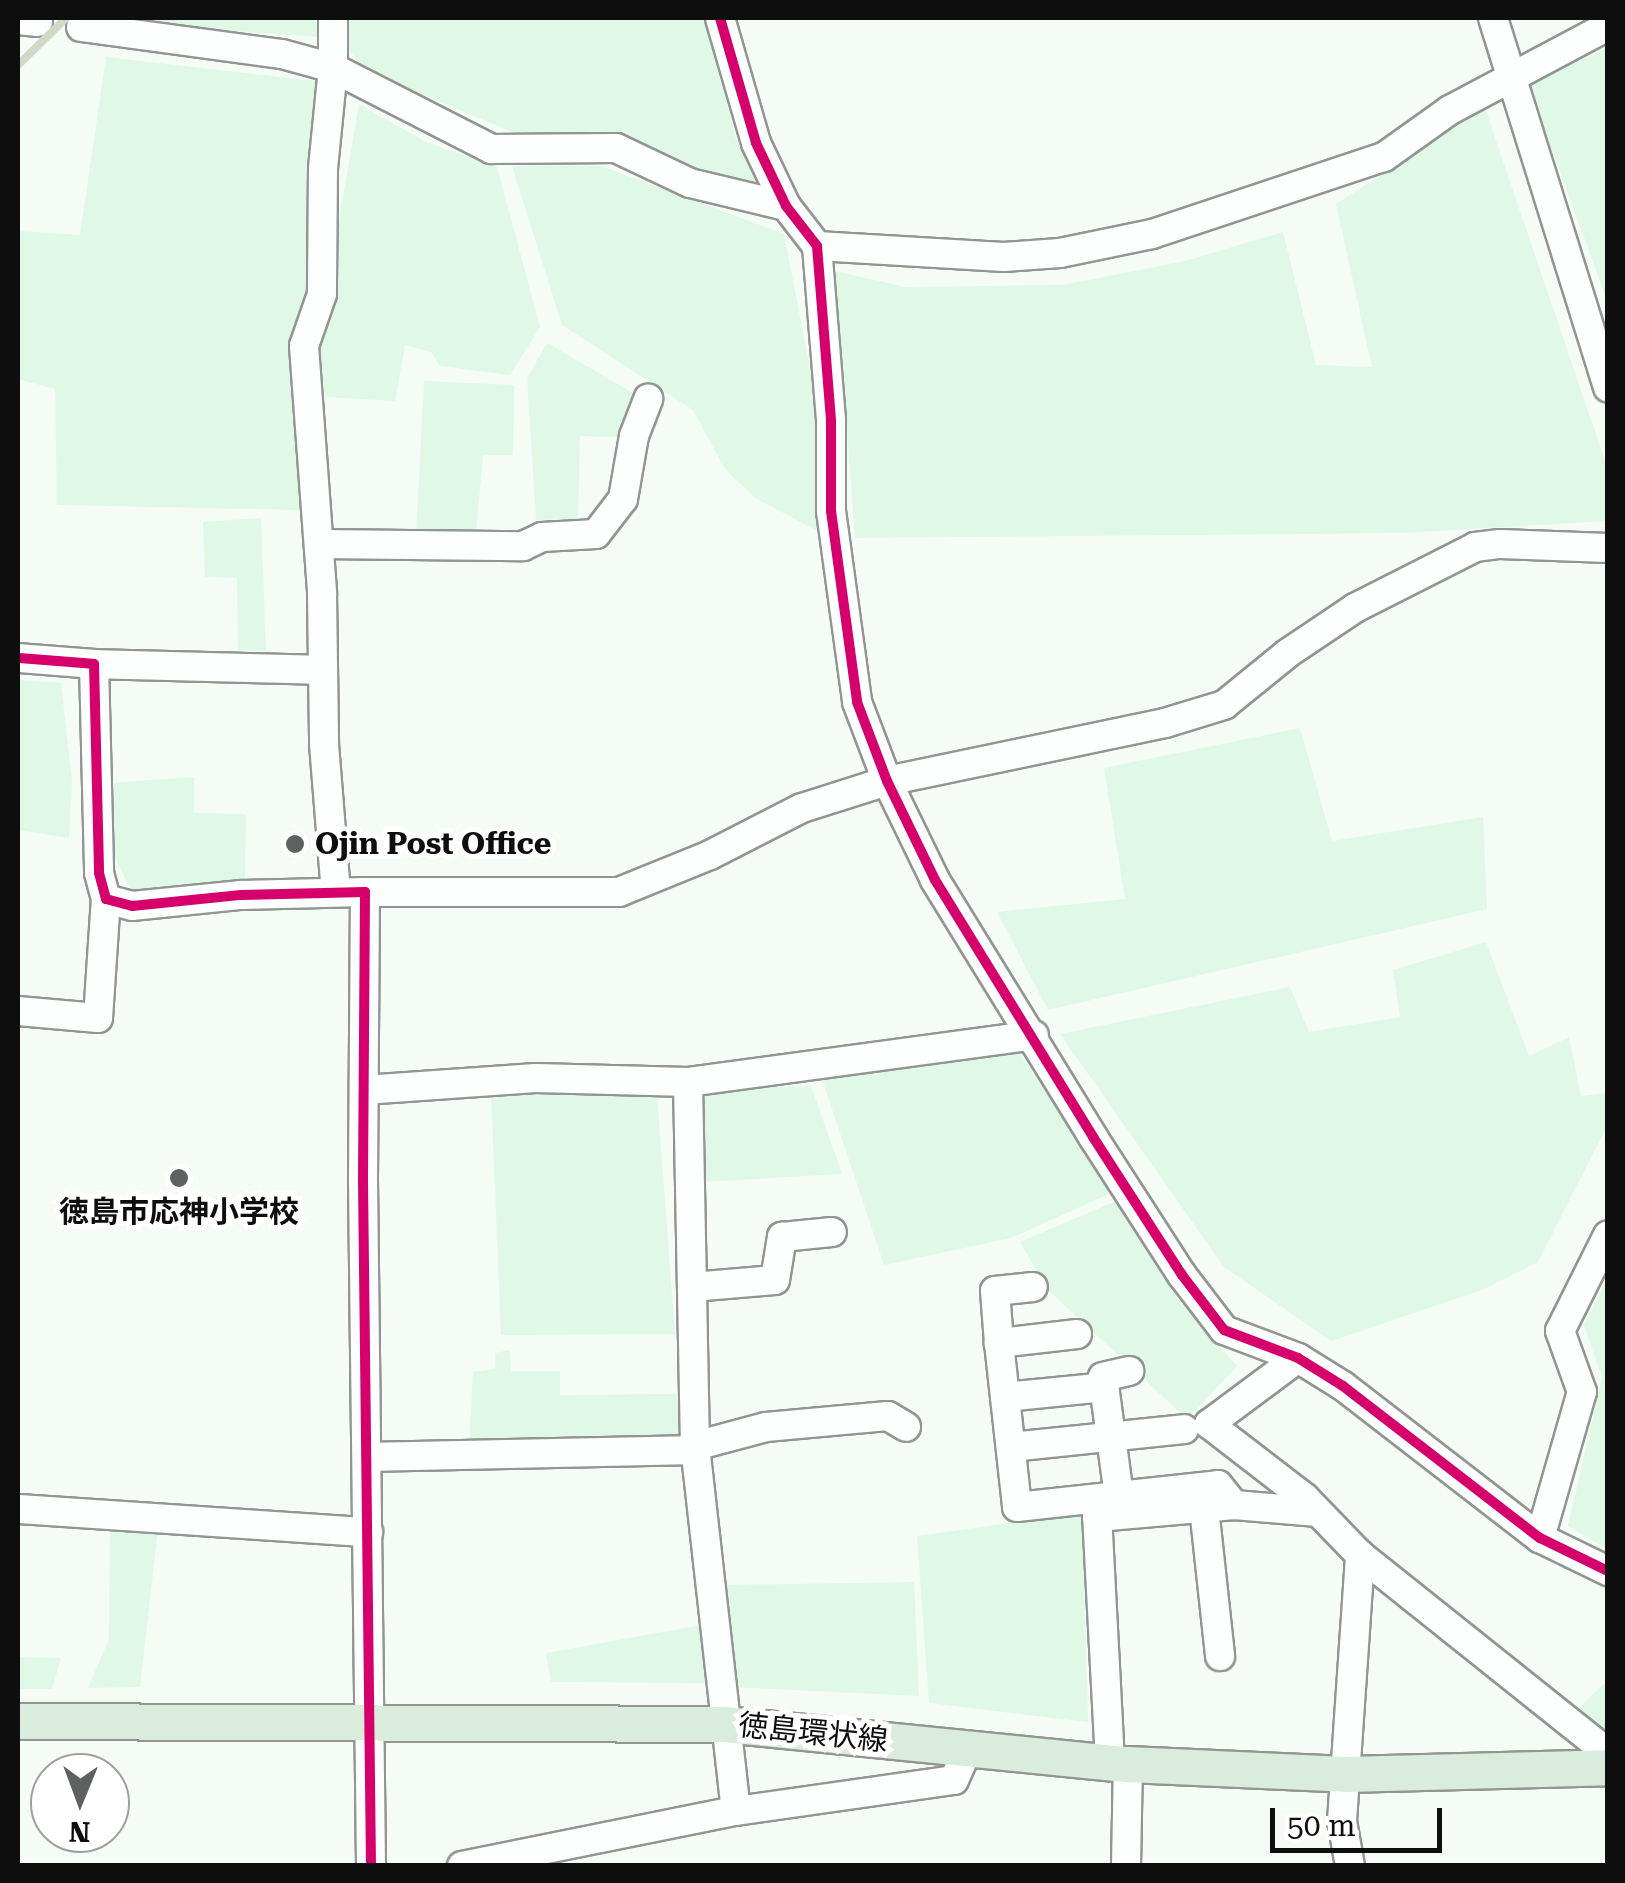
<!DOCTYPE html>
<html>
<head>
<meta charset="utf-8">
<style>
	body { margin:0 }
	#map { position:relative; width:1625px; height:1883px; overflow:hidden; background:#f4fcf5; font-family:"Roboto Serif","Noto Sans JP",serif }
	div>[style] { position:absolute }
	.farmland>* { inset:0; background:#e0f8e6 }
	.roads { filter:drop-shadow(2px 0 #929592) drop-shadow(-2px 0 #929592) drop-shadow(0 2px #929592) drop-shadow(0 -2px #929592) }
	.minor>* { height:28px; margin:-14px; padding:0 14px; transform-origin:14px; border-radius:14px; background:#fdfffe }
	.major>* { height:35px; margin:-17.5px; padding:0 17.5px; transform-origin:17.5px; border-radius:17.5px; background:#daeddc }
	.rail>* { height:8px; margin:-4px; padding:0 4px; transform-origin:4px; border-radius:4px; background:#d1d8c5 }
	.cycleway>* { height:10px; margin:-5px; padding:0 5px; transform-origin:5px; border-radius:5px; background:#d6006c }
	.dots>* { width:28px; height:28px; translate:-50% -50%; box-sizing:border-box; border:5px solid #fff; border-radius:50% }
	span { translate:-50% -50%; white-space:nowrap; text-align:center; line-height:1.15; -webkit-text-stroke:10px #fff; paint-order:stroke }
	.poi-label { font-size:30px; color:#0e0e0e; font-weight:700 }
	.left { translate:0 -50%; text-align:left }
	.street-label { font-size:30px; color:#0e0e0e }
	.frame { position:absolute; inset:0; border:20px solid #0e0e0e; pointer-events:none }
	.north { position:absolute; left:30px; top:1753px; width:100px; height:100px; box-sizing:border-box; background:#fff; border:2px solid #9f9f9f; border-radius:50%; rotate:181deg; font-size:28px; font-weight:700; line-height:40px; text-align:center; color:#0e0e0e }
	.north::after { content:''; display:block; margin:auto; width:35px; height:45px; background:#5e615f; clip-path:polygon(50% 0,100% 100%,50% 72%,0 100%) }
	.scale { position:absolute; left:1270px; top:1808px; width:172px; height:45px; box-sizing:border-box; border:5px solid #0e0e0e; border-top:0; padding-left:12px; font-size:30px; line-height:35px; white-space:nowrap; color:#0e0e0e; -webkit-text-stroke:8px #fff; paint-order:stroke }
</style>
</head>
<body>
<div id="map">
	<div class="farmland">
		<i style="clip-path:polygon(90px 18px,320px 18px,320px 37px,119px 23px)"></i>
		<i style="clip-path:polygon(346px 18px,704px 18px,736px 139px,766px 190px,522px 136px,368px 72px,344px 45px)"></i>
		<i style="clip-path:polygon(1607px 49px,1607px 300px,1527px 82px)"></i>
		<i style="clip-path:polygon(106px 57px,316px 81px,306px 302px,292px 368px,302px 510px,57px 505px,55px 389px,18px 379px,18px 231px,80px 235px)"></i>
		<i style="clip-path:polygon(359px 104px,426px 142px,497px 167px,540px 327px,510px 375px,440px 366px,431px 352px,405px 345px,395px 401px,326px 397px,317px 349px)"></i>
		<i style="clip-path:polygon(1485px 108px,1607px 467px,1607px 521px,1399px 533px,855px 538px,835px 271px,905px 287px,1063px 285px,1185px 261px,1283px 232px,1316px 365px,1372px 367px,1336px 204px)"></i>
		<i style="clip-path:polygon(512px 166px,601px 166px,784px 234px,817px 405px,818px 531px,755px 498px,725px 469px,693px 410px,562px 325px)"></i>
		<i style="clip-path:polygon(547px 343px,640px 397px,618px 437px,580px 436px,578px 519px,536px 520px,527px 378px)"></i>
		<i style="clip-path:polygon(424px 381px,514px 385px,513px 455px,483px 455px,476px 534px,416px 535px)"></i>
		<i style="clip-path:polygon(261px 518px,266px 651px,238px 650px,237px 578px,205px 577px,203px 522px)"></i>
		<i style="clip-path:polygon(18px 680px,61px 683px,72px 781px,69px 838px,18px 830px)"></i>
		<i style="clip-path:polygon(1300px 728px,1332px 841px,1483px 817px,1487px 909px,1048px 1010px,997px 912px,1125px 899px,1104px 768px)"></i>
		<i style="clip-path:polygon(194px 777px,194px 813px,246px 814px,245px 879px,132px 893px,111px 849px,110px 783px)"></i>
		<i style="clip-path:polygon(1486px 942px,1529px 1056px,1569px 1037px,1581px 1096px,1607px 1093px,1607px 1126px,1538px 1262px,1482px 1290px,1331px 1341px,1224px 1267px,1060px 1034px,1290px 987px,1309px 1032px,1400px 1017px,1393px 970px)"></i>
		<i style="clip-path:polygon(1016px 1047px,1111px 1193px,1011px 1238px,884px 1265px,821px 1076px)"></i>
		<i style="clip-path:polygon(811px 1086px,842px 1174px,701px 1182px,697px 1089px)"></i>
		<i style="clip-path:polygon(491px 1093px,657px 1096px,675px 1334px,501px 1335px)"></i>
		<i style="clip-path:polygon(1116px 1201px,1176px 1297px,1237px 1366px,1187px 1419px,1047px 1289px,1020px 1242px)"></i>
		<i style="clip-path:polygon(1607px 1279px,1607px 1549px,1568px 1526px,1602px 1378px,1584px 1325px)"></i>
		<i style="clip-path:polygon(510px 1350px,511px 1371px,560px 1371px,560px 1395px,683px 1394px,683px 1432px,681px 1437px,469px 1448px,473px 1372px,495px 1369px,495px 1353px)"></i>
		<i style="clip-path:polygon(1082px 1513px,1088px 1722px,929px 1703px,917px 1536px)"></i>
		<i style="clip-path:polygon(110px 1522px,158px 1528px,140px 1687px,88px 1688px,109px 1639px)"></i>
		<i style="clip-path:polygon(914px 1582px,919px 1696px,730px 1687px,724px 1585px)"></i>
		<i style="clip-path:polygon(702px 1625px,708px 1683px,551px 1682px,546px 1653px)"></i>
		<i style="clip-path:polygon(18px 1657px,61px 1658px,52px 1689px,18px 1689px)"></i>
		<i style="clip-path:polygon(1607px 1681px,1607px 1731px,1602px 1732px,1579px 1708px)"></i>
	</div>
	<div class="roads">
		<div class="minor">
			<i style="left:333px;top:18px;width:50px;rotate:90deg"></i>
			<i style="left:333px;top:68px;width:178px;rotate:27.1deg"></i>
			<i style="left:491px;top:149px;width:125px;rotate:-0.5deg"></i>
			<i style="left:616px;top:148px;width:82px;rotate:25.3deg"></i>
			<i style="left:690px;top:183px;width:99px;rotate:13.5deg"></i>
			<i style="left:720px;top:18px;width:130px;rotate:73.9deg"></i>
			<i style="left:756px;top:143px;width:70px;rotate:64.5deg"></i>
			<i style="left:786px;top:206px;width:51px;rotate:52.2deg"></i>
			<i style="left:817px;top:246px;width:176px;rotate:85.4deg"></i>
			<i style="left:831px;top:421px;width:90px;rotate:90deg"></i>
			<i style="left:831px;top:511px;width:193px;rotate:82.2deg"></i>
			<i style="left:857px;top:702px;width:85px;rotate:69.2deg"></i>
			<i style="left:887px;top:781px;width:110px;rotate:64.1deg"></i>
			<i style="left:935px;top:880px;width:302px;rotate:58.4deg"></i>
			<i style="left:1093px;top:1137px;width:164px;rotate:57.2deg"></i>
			<i style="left:1182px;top:1275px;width:69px;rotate:52.6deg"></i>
			<i style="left:1224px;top:1330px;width:79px;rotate:20.7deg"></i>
			<i style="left:1298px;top:1358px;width:53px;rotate:31.9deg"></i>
			<i style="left:1343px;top:1386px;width:249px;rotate:37.7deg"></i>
			<i style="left:1540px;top:1538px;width:76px;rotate:25.9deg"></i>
			<i style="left:1493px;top:18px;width:387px;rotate:72.7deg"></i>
			<i style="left:18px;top:20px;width:20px;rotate:6deg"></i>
			<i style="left:81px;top:27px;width:203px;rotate:7.7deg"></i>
			<i style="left:282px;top:54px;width:53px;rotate:15.4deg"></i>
			<i style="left:333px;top:68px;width:101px;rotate:95.7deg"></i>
			<i style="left:323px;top:169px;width:125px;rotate:90.5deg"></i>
			<i style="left:322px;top:294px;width:55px;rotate:109.1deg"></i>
			<i style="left:304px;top:346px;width:249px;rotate:85.8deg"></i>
			<i style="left:322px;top:594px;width:150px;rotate:89.2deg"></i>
			<i style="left:324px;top:744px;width:148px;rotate:85.4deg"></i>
			<i style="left:817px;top:246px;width:187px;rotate:3.4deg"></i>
			<i style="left:1004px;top:257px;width:56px;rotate:-4.1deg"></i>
			<i style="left:1060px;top:253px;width:94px;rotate:-11.7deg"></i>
			<i style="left:1152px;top:234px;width:244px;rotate:-18.4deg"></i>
			<i style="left:1384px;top:157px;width:81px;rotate:-35.5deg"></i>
			<i style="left:1450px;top:110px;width:179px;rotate:-28deg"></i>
			<i style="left:319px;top:544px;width:204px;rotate:0.6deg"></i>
			<i style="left:523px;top:546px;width:21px;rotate:-25deg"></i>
			<i style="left:542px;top:537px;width:54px;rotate:-3.2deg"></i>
			<i style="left:596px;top:534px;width:44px;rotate:-52.4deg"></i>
			<i style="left:623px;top:499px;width:64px;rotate:-80.1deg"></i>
			<i style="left:634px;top:436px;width:40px;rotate:-69deg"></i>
			<i style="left:18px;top:658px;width:76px;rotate:4.5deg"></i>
			<i style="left:94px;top:664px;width:209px;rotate:88.6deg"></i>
			<i style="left:99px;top:873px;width:27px;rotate:75deg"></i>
			<i style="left:106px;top:899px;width:27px;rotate:15deg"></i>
			<i style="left:132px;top:906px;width:110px;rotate:-5.8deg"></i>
			<i style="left:241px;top:895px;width:124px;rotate:-1.4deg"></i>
			<i style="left:365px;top:892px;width:289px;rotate:90.4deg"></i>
			<i style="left:363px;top:1181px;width:685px;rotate:89.33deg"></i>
			<i style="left:94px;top:664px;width:229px;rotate:1.5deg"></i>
			<i style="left:365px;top:892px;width:254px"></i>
			<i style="left:619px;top:892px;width:98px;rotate:-22.1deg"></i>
			<i style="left:710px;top:855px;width:103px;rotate:-27.1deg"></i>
			<i style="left:802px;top:808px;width:89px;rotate:-17.6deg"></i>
			<i style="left:887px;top:781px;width:284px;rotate:-11.8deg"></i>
			<i style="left:1165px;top:723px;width:62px;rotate:-17deg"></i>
			<i style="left:1224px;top:705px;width:82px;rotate:-39.1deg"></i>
			<i style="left:1288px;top:653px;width:81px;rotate:-33.9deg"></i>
			<i style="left:1355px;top:608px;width:135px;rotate:-26.9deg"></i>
			<i style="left:1475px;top:547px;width:25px;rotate:-7deg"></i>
			<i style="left:1500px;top:544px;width:108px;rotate:2.1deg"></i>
			<i style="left:18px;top:1011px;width:80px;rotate:5deg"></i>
			<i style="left:98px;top:1018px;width:119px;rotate:-86.2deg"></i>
			<i style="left:688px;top:1082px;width:364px;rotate:88.9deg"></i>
			<i style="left:695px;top:1446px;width:367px;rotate:83.6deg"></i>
			<i style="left:364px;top:1090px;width:172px;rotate:-4deg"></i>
			<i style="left:536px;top:1078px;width:152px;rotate:1.5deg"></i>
			<i style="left:688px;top:1082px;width:349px;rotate:-7.7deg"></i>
			<i style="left:692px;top:1287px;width:83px;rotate:-4.8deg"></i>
			<i style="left:775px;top:1280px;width:44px;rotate:-80.8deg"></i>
			<i style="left:782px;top:1237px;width:50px;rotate:-5.7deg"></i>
			<i style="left:1077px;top:1334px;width:79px;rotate:173.4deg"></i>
			<i style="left:999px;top:1343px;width:165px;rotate:83.7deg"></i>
			<i style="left:1017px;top:1507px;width:202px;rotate:-6.2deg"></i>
			<i style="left:1218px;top:1485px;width:26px;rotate:51deg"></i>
			<i style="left:999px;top:1343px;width:52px;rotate:-94.4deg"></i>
			<i style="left:995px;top:1291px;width:38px;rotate:-6deg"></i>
			<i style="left:1298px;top:1358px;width:111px;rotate:143.4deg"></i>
			<i style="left:1209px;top:1424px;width:121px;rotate:37.6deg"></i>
			<i style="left:1305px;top:1498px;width:79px;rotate:46deg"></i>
			<i style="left:1360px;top:1555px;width:317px;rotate:38.6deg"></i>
			<i style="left:1005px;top:1397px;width:100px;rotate:-5.7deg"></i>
			<i style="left:695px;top:1446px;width:73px;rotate:-15deg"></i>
			<i style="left:766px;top:1427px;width:122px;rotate:-5.2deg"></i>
			<i style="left:888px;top:1416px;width:21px;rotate:31deg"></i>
			<i style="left:1011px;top:1447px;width:174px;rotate:-5.9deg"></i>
			<i style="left:368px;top:1457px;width:327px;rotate:-1.2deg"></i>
			<i style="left:1119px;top:1496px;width:120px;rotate:-97.7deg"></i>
			<i style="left:1103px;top:1377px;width:27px;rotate:-13deg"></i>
			<i style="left:1204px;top:1508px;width:149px;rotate:83.8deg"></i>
			<i style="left:18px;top:1509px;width:351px;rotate:3.8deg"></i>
			<i style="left:1540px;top:1538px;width:152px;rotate:-74deg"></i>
			<i style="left:1582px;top:1392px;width:65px;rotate:-109.8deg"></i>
			<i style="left:1560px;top:1331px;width:107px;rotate:-63.4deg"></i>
			<i style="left:1110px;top:1762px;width:245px;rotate:-93deg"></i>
			<i style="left:1097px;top:1517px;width:138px;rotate:-5deg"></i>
			<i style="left:1234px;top:1505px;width:84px;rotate:4.8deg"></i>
			<i style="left:462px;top:1866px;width:279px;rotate:-11.4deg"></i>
			<i style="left:736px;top:1811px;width:220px;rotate:-8.1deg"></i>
			<i style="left:954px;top:1780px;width:34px;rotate:-66deg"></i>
			<i style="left:1126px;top:1866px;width:102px;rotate:-88.9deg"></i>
			<i style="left:1350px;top:1866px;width:46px;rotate:-100.1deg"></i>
			<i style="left:1342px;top:1821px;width:267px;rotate:-86.1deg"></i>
		</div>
		<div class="major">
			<i style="left:18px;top:1721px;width:706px;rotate:0.24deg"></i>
			<i style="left:724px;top:1724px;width:406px;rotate:5.7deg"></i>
			<i style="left:1128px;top:1764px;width:218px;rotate:2.6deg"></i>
			<i style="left:1346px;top:1774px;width:262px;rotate:-1.5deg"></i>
		</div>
	</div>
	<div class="rail">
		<i style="left:18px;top:65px;width:67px;rotate:-44.4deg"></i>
	</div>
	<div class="cycleway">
		<i style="left:720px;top:18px;width:130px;rotate:73.9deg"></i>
		<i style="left:756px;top:143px;width:70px;rotate:64.5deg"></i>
		<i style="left:786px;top:206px;width:51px;rotate:52.2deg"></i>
		<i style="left:817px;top:246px;width:176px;rotate:85.4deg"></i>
		<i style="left:831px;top:421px;width:90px;rotate:90deg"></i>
		<i style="left:831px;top:511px;width:193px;rotate:82.2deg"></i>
		<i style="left:857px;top:702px;width:85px;rotate:69.2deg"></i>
		<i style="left:887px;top:781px;width:110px;rotate:64.1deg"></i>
		<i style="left:935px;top:880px;width:302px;rotate:58.4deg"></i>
		<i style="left:1093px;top:1137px;width:164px;rotate:57.2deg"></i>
		<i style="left:1182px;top:1275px;width:69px;rotate:52.6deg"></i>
		<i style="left:1224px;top:1330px;width:79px;rotate:20.7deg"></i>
		<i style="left:1298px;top:1358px;width:53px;rotate:31.9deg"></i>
		<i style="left:1343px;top:1386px;width:249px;rotate:37.7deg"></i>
		<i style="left:1540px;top:1538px;width:76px;rotate:25.9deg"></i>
		<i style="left:18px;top:658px;width:76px;rotate:4.5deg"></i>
		<i style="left:94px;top:664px;width:209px;rotate:88.6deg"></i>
		<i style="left:99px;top:873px;width:27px;rotate:75deg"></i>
		<i style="left:106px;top:899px;width:27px;rotate:15deg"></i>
		<i style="left:132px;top:906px;width:110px;rotate:-5.8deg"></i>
		<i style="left:241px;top:895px;width:124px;rotate:-1.4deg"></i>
		<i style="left:365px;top:892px;width:289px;rotate:90.4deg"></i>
		<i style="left:363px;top:1181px;width:685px;rotate:89.33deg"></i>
	</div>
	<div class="dots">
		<i style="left:295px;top:844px;background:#5e615f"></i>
		<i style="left:179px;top:1178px;background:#5e615f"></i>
	</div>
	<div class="poi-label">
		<span class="left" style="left:315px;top:844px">Ojin Post Office</span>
		<span style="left:179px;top:1212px">徳島市応神小学校</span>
	</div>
	<div class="street-label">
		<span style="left:813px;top:1733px;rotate:6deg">徳島環状線</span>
	</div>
	<div class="frame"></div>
	<div class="north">N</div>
	<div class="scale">50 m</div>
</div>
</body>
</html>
